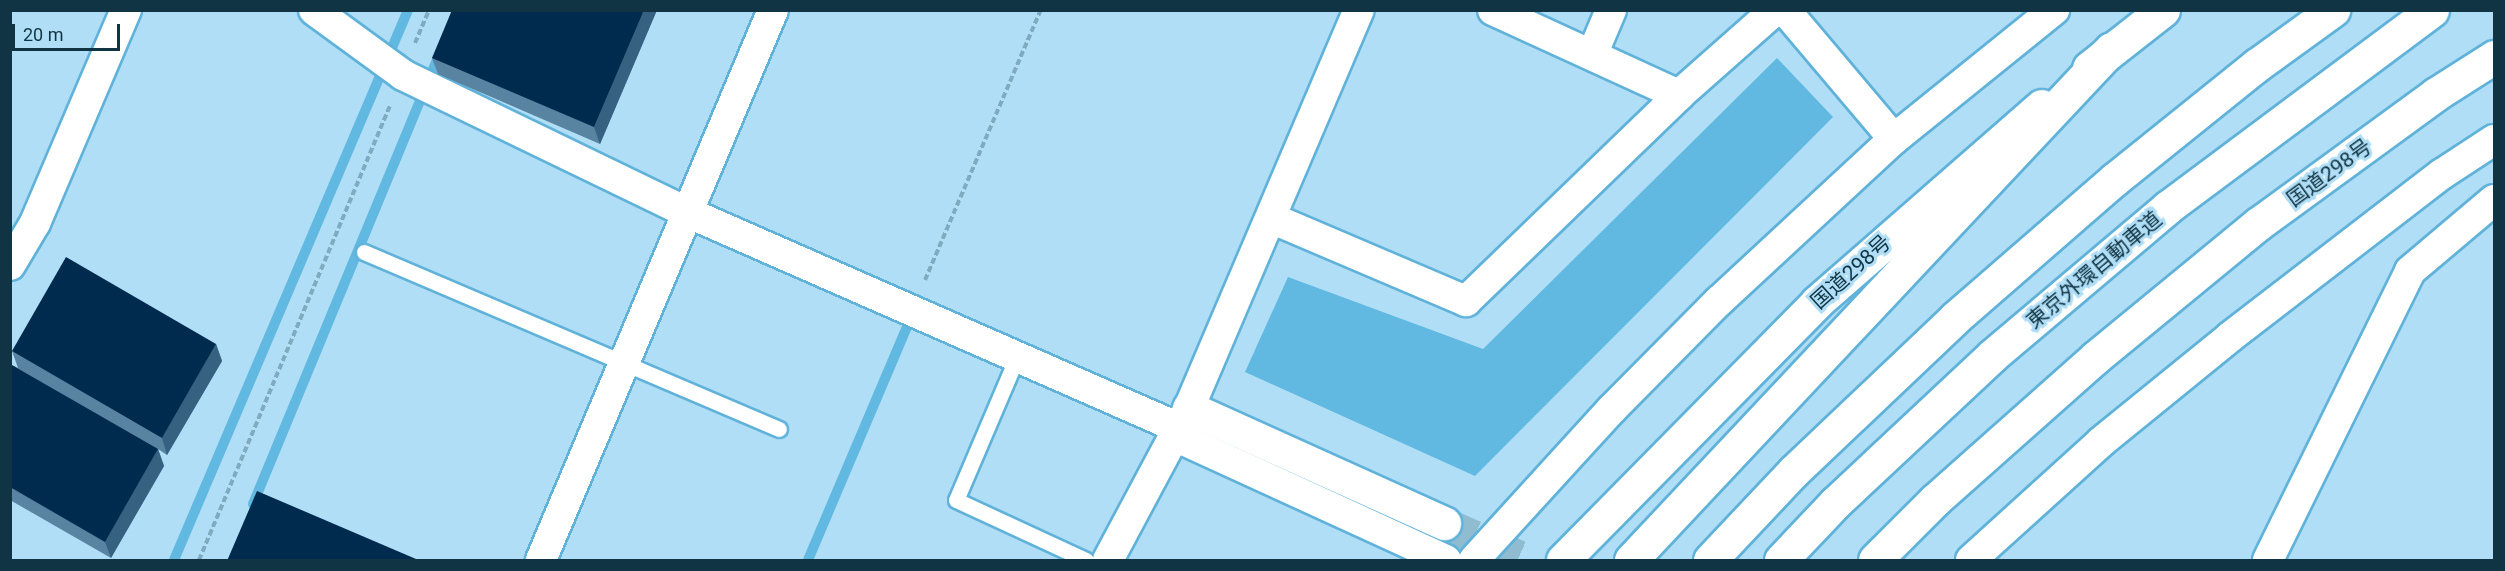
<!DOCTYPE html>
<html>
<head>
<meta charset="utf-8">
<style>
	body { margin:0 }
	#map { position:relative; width:2505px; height:571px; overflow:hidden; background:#b0def6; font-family:Roboto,"Noto Sans JP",sans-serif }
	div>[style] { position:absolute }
	.water>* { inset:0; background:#61b8e0 }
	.stream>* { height:10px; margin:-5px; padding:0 5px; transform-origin:5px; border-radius:5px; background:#61b8e0 }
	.tertiary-tunnel>* { height:33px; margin-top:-16.5px; transform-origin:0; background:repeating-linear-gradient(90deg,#90bcd2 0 33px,transparent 0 49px) }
	.path>* { height:4px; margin-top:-2px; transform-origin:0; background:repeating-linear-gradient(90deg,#7faabf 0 6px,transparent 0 9px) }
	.roads { filter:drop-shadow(2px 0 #60b2d9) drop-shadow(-2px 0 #60b2d9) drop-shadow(0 2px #60b2d9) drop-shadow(0 -2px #60b2d9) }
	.service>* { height:15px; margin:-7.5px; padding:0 7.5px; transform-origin:7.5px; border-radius:7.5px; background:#fff }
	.minor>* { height:30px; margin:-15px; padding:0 15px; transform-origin:15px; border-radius:15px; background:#fff }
	.tertiary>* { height:33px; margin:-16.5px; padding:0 16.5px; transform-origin:16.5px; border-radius:16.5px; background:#fff }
	.trunk>* { height:33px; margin:-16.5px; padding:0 16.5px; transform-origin:16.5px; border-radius:16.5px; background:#fff }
	.motorway>* { height:33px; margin:-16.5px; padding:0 16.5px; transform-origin:16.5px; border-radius:16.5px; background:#fff }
	.wall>* { inset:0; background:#5884a2 }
	.shaded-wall>* { inset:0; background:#366180 }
	.building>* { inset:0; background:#012b4e }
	span { translate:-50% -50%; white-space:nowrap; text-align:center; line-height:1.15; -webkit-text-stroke:6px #b0def6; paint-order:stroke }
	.street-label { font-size:21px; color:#103443 }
	.frame { position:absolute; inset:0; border:12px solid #103443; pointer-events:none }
	.scale { position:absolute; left:12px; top:24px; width:108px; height:27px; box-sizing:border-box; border:3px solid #103443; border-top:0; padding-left:8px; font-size:18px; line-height:21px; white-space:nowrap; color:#103443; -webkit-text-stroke:4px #b0def6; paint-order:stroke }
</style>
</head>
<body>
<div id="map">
	<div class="water">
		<i style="clip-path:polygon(1777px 58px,1833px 117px,1475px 476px,1245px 372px,1288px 277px,1483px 349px)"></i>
	</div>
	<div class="stream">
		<i style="left:253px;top:504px;width:488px;rotate:-67.5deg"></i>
		<i style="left:174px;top:560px;width:598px;rotate:-66.95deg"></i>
		<i style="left:808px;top:560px;width:261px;rotate:-67deg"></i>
	</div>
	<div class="tertiary-tunnel">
		<i style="left:1444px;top:523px;width:91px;rotate:24deg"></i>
	</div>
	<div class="path">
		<i style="left:415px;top:43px;width:36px;rotate:-67deg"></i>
		<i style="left:925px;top:280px;width:294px;rotate:-66.8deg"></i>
		<i style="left:199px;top:560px;width:493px;rotate:-67.2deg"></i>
	</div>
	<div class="roads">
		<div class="service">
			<i style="left:364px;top:252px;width:451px;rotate:23.1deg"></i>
			<i style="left:1017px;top:357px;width:155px;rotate:113.1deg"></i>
			<i style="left:956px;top:500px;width:143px;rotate:24.8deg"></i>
		</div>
		<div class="minor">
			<i style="left:314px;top:10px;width:110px;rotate:36.1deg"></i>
			<i style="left:403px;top:75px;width:318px;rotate:25.8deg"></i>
			<i style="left:689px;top:213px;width:535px;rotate:23.69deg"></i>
			<i style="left:1493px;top:10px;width:205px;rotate:24.6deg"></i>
			<i style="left:1679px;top:95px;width:128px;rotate:-41.5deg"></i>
			<i style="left:1785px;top:10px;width:169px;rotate:49.8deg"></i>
			<i style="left:1592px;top:55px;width:49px;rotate:-67.1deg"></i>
			<i style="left:1271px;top:218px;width:212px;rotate:23.1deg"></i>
			<i style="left:1466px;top:301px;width:296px;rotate:-44deg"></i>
			<i style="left:10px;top:265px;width:49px;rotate:-59.2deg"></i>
			<i style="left:35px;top:223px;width:232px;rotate:-66.9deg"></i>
			<i style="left:1175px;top:436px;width:298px;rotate:24.6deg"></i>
			<i style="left:541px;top:560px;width:597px;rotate:-67.13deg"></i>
			<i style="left:1108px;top:560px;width:172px;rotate:-61.9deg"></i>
			<i style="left:1189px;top:408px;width:433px;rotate:-66.9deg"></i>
			<i style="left:1474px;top:560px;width:205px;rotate:-47.6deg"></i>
			<i style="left:1612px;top:409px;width:152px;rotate:-45.3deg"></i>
			<i style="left:1719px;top:301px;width:238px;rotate:-42.8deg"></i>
			<i style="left:1894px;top:139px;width:206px;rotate:-38.9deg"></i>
			<i style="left:1971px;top:560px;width:176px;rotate:-42.2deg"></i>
			<i style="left:2101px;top:442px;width:166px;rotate:-39.1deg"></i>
			<i style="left:2230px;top:337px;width:267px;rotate:-37.6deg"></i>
			<i style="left:2442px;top:174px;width:62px;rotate:-33.2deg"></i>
			<i style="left:2268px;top:560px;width:322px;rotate:-63.8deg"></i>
			<i style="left:2410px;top:271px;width:110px;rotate:-40.2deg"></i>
		</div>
		<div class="tertiary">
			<i style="left:1189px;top:408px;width:280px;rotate:24.3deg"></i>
		</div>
		<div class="trunk">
			<i style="left:2089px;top:68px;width:94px;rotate:-38.1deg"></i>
			<i style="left:1563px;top:560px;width:362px;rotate:-45.4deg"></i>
			<i style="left:1817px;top:302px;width:298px;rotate:-41.1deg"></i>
			<i style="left:1875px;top:560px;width:85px;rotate:-45deg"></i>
			<i style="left:1935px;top:500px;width:215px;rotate:-41.6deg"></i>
			<i style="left:2096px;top:357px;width:210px;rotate:-39.4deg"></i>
			<i style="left:2258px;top:224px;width:220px;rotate:-36.1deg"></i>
			<i style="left:2436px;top:94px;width:69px;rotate:-32.5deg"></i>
		</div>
		<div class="motorway">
			<i style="left:1631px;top:560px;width:701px;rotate:-46.79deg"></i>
			<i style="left:1710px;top:560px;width:122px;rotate:-46.7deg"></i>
			<i style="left:1794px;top:471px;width:222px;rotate:-43.5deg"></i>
			<i style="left:1955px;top:318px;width:212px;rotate:-41deg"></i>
			<i style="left:2115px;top:179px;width:182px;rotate:-38.8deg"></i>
			<i style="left:2257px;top:65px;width:94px;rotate:-35.9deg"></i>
			<i style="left:1781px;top:560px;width:79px;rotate:-46.5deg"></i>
			<i style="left:1835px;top:503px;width:216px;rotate:-43.1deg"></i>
			<i style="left:1993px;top:355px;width:229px;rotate:-40.2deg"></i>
			<i style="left:2168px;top:207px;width:329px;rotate:-36.7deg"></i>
		</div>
	</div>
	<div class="wall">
		<i style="clip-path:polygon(657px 10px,600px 144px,438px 74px,432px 58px)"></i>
		<i style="clip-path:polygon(216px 344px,222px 361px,167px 455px,158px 449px,164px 466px,111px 558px,10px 500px,10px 364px,18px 368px,12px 351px)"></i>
	</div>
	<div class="shaded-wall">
		<i style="clip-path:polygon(644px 10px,657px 10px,600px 144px,594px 127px)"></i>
		<i style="clip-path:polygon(216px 344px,222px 361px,167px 455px,162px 438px)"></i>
		<i style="clip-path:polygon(158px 449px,164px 466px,111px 558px,105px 542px)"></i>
	</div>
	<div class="building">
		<i style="clip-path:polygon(452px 10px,644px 10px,594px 127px,432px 58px)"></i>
		<i style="clip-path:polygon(66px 257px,216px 344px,162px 438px,12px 351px)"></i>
		<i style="clip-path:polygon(10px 364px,158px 449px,105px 542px,10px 487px)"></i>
		<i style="clip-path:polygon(257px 491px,416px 559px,416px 561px,227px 561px)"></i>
	</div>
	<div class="street-label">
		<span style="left:2329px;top:173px;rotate:-36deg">国道298号</span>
		<span style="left:2094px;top:270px;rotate:-40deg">東京外環自動車道</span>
		<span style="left:1851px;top:272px;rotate:-42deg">国道298号</span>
	</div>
	<div class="frame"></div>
	<div class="scale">20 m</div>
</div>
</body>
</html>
